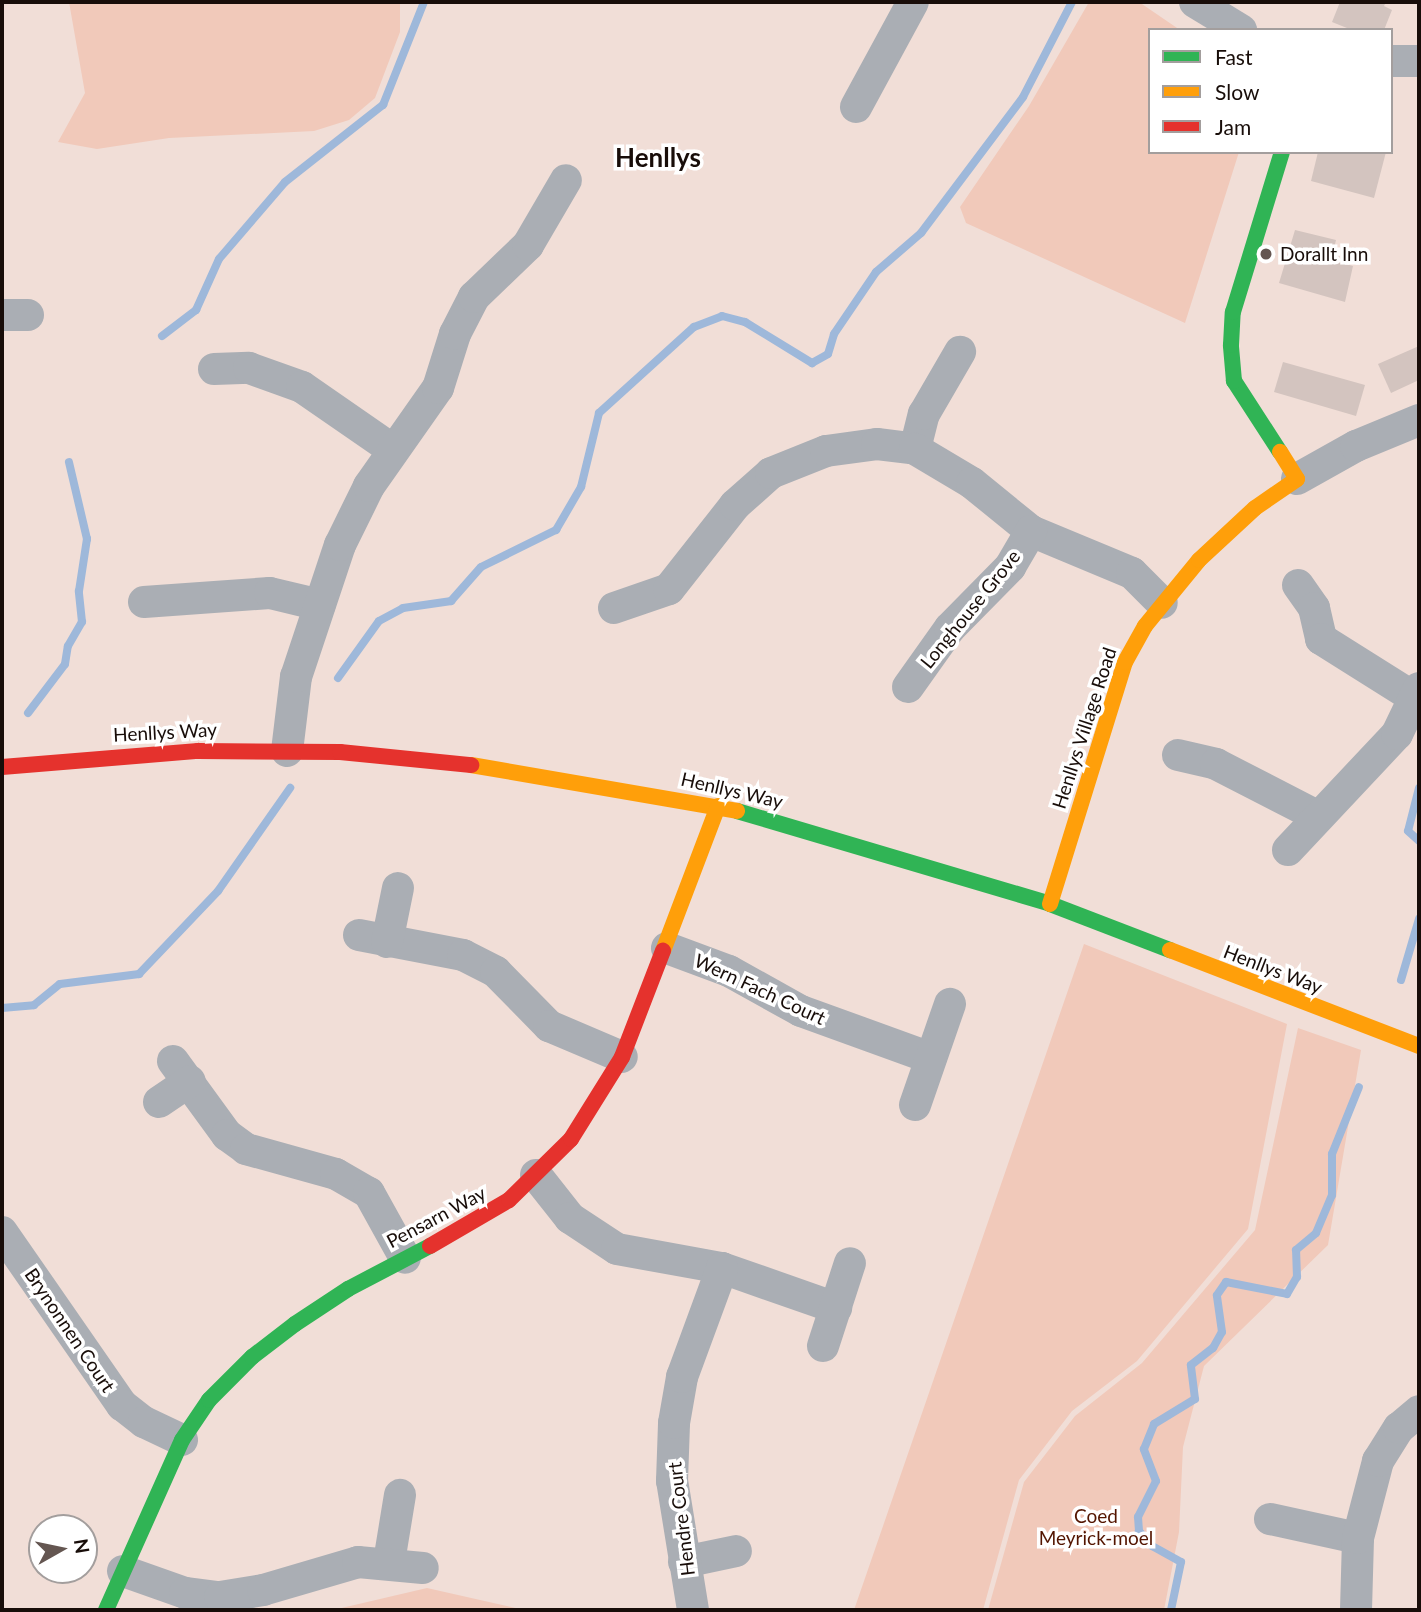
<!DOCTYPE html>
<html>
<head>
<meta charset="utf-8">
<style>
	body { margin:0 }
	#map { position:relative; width:1421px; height:1612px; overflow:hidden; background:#f1ded7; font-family:Lato,sans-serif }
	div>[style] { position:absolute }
	.green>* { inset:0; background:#f1c9ba }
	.stream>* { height:8px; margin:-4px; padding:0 4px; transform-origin:4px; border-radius:4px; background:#9eb8da }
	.building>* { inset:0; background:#d3c4bf }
	.street>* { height:32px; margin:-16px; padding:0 16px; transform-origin:16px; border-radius:16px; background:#aaaeb4 }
	.fast>* { height:16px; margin:-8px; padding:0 8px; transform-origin:8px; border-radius:8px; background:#30b455 }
	.slow>* { height:16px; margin:-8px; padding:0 8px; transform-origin:8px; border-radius:8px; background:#ff9f0a }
	.jam>* { height:16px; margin:-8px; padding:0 8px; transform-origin:8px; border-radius:8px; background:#e5322d }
	.dots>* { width:19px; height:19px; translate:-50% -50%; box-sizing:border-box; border:4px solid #fff; border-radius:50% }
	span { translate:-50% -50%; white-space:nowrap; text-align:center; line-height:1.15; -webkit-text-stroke:7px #fff; paint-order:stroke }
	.poi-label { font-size:19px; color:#180d09 }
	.left { translate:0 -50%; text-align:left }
	.street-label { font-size:19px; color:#180d09 }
	.park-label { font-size:19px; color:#531500 }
	.district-label { font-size:26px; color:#180d09; font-weight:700 }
	.frame { position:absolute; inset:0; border:4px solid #180d09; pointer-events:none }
	.legend { position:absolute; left:1148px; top:28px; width:245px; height:126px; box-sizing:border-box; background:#fff; border:2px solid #a39e9d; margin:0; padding:9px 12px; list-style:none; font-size:21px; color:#180d09 }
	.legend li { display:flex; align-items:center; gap:14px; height:35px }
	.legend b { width:35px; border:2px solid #a39e9d }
	.north { position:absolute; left:28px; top:1514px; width:70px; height:70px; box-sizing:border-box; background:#fff; border:2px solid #a39e9d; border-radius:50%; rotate:81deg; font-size:19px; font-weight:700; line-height:28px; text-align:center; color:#180d09 }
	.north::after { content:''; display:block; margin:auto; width:24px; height:32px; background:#645651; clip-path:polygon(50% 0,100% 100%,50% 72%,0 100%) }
</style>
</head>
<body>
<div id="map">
	<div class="green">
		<i style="clip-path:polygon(69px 2px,400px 2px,400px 32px,375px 98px,349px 120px,314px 131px,169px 138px,97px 149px,58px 142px,85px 93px)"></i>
		<i style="clip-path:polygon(1089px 2px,1139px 2px,1180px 30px,1150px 30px,1150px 152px,1239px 152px,1185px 323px,966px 223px,960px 207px,1029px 106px)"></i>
		<i style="clip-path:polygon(1084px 944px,1287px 1024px,1248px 1229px,1137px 1361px,1072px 1411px,1019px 1480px,983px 1610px,854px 1610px)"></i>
		<i style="clip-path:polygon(1298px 1028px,1361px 1050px,1328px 1245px,1204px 1366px,1183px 1447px,1179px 1532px,1164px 1610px,988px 1610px,1024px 1482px,1075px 1416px,1142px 1363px,1255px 1230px)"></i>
		<i style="clip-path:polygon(427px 1588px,524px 1610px,333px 1610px)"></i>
	</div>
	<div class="stream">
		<i style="left:162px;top:336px;width:43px;rotate:-37.4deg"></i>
		<i style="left:196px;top:310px;width:56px;rotate:-65.7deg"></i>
		<i style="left:219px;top:259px;width:101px;rotate:-49.4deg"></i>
		<i style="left:285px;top:182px;width:125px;rotate:-38.2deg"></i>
		<i style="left:383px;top:105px;width:111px;rotate:-68.3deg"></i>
		<i style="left:338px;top:678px;width:70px;rotate:-54.3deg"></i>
		<i style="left:379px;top:621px;width:27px;rotate:-28deg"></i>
		<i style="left:403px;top:608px;width:49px;rotate:-8.3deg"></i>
		<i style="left:451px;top:601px;width:45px;rotate:-48.6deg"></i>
		<i style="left:481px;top:567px;width:84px;rotate:-26.3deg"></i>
		<i style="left:556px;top:530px;width:50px;rotate:-59.8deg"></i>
		<i style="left:581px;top:487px;width:76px;rotate:-76.3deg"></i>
		<i style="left:599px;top:413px;width:128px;rotate:-42.2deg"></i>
		<i style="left:694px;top:327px;width:30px;rotate:-21deg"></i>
		<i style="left:722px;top:316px;width:24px;rotate:15deg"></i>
		<i style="left:745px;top:322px;width:79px;rotate:31.5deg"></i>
		<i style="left:812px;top:363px;width:18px;rotate:-29deg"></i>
		<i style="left:828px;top:354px;width:21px;rotate:-73deg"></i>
		<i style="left:834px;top:334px;width:75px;rotate:-55.9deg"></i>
		<i style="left:876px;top:272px;width:60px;rotate:-40.9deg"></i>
		<i style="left:921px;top:233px;width:170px;rotate:-53.1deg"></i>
		<i style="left:1023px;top:97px;width:107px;rotate:-62.7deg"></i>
		<i style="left:28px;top:713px;width:61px;rotate:-52.9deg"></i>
		<i style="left:65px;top:664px;width:18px;rotate:-81deg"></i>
		<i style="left:68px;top:646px;width:28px;rotate:-60deg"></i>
		<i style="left:82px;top:622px;width:31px;rotate:-96deg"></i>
		<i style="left:79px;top:591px;width:53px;rotate:-81.3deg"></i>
		<i style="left:87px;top:539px;width:79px;rotate:-103.2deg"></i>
		<i style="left:1419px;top:788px;width:44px;rotate:104.3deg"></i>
		<i style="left:1408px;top:831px;width:15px;rotate:42deg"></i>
		<i style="left:1401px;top:980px;width:64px;rotate:-73.6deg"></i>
		<i style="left:2px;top:1008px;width:32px;rotate:-5deg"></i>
		<i style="left:34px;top:1005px;width:33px;rotate:-39deg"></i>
		<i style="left:60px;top:984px;width:80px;rotate:-7.2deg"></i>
		<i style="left:139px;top:974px;width:115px;rotate:-46.4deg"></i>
		<i style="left:218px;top:891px;width:126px;rotate:-55deg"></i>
		<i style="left:1171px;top:1610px;width:49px;rotate:-78.2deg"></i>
		<i style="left:1181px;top:1562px;width:33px;rotate:-151deg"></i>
		<i style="left:1152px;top:1546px;width:20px;rotate:-131deg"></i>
		<i style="left:1139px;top:1531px;width:14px;rotate:-94deg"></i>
		<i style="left:1138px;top:1517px;width:40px;rotate:-63.4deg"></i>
		<i style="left:1156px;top:1481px;width:34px;rotate:-111deg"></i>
		<i style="left:1144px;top:1449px;width:27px;rotate:-68deg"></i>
		<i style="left:1154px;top:1424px;width:48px;rotate:-31.4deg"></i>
		<i style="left:1195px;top:1399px;width:34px;rotate:-97deg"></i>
		<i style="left:1191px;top:1365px;width:28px;rotate:-38deg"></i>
		<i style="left:1213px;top:1348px;width:18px;rotate:-61deg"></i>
		<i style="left:1222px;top:1332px;width:37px;rotate:-98deg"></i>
		<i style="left:1217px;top:1295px;width:16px;rotate:-55deg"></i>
		<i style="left:1226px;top:1282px;width:62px;rotate:11.1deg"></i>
		<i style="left:1287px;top:1294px;width:20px;rotate:-60deg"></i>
		<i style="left:1297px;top:1277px;width:27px;rotate:-92deg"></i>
		<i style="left:1296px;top:1250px;width:26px;rotate:-40deg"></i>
		<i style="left:1316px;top:1233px;width:41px;rotate:-67.2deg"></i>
		<i style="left:1332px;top:1195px;width:41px;rotate:-90deg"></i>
		<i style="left:1332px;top:1154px;width:72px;rotate:-68.1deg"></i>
	</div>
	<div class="building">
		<i style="clip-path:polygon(1340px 2px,1386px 2px,1384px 6px,1392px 10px,1384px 30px,1352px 30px,1332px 22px)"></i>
		<i style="clip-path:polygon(1318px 152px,1386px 152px,1374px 198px,1311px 181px)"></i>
		<i style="clip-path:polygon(1295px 230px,1336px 240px,1331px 260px,1353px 266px,1345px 302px,1279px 283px)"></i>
		<i style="clip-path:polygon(1419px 346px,1419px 380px,1391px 393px,1378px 364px)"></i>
		<i style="clip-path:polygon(1283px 362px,1365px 385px,1356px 416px,1274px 392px)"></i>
	</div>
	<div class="street">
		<i style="left:1195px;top:2px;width:54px;rotate:31.3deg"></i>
		<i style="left:1391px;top:61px;width:28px"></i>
		<i style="left:856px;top:107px;width:119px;rotate:-61.5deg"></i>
		<i style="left:2px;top:315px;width:26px"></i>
		<i style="left:214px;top:369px;width:35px;rotate:-2deg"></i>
		<i style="left:249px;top:368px;width:56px;rotate:19.7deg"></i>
		<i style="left:302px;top:387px;width:111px;rotate:34.7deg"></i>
		<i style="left:915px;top:449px;width:36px;rotate:-76deg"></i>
		<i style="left:924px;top:414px;width:72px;rotate:-59.9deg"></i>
		<i style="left:1297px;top:479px;width:68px;rotate:-29.2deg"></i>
		<i style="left:1356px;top:446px;width:68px;rotate:-22.4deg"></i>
		<i style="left:1298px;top:585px;width:28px;rotate:55deg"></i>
		<i style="left:1314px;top:608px;width:32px;rotate:77deg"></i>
		<i style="left:1321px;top:639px;width:109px;rotate:32.2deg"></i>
		<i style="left:144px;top:602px;width:126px;rotate:-4.1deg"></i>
		<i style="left:270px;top:593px;width:51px;rotate:13.5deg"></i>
		<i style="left:614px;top:608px;width:58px;rotate:-19.1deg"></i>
		<i style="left:669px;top:589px;width:107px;rotate:-51.8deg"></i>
		<i style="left:735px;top:505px;width:48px;rotate:-41.6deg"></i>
		<i style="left:771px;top:473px;width:59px;rotate:-21.8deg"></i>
		<i style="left:826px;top:451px;width:51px;rotate:-7.8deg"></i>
		<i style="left:877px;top:444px;width:38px;rotate:7deg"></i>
		<i style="left:915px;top:449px;width:66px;rotate:30.8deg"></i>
		<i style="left:972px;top:483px;width:76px;rotate:39.1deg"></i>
		<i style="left:1031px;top:531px;width:109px;rotate:22.6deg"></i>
		<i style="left:1132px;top:573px;width:42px;rotate:45deg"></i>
		<i style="left:908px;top:687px;width:72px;rotate:-54.6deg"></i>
		<i style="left:950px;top:628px;width:86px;rotate:-45.5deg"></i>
		<i style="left:1010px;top:567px;width:42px;rotate:-59.7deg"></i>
		<i style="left:287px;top:751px;width:75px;rotate:-83.1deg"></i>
		<i style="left:296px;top:677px;width:139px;rotate:-71.6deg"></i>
		<i style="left:340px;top:545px;width:66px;rotate:-63.8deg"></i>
		<i style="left:369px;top:486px;width:120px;rotate:-54.9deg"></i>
		<i style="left:438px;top:388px;width:57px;rotate:-72.5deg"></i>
		<i style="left:455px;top:334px;width:42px;rotate:-62.8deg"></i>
		<i style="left:474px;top:297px;width:75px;rotate:-43.9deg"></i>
		<i style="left:528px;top:245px;width:75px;rotate:-59.7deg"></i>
		<i style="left:1178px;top:755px;width:39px;rotate:13deg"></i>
		<i style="left:1216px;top:764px;width:114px;rotate:27.2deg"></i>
		<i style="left:1288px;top:850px;width:159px;rotate:-46.8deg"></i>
		<i style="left:1397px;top:734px;width:51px;rotate:-64.4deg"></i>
		<i style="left:359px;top:935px;width:106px;rotate:10.9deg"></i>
		<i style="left:463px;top:955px;width:37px;rotate:27deg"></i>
		<i style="left:496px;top:972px;width:76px;rotate:45.5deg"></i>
		<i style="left:549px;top:1026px;width:79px;rotate:23deg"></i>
		<i style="left:387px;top:942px;width:55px;rotate:-78.5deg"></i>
		<i style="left:667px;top:948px;width:66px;rotate:20.4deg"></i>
		<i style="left:729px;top:971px;width:82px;rotate:29.1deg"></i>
		<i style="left:801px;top:1011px;width:138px;rotate:19.9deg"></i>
		<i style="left:173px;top:1061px;width:92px;rotate:53.9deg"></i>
		<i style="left:227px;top:1135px;width:24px;rotate:36deg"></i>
		<i style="left:246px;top:1149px;width:93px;rotate:15.5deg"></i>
		<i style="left:336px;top:1174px;width:38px;rotate:30deg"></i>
		<i style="left:369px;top:1193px;width:74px;rotate:61deg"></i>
		<i style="left:159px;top:1102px;width:37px;rotate:-34deg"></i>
		<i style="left:915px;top:1105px;width:107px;rotate:-70.9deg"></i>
		<i style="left:536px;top:1175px;width:55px;rotate:51.7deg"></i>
		<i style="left:570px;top:1218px;width:56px;rotate:33.4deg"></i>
		<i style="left:617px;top:1249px;width:107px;rotate:10.3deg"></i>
		<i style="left:722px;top:1268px;width:121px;rotate:19.3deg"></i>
		<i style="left:2px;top:1232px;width:211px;rotate:55.3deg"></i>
		<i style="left:122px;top:1405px;width:28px;rotate:38deg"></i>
		<i style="left:144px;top:1422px;width:42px;rotate:25.3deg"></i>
		<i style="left:823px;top:1346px;width:87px;rotate:-72deg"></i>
		<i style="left:1270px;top:1519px;width:90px;rotate:12.2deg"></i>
		<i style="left:389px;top:1562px;width:68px;rotate:-80.7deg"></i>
		<i style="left:684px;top:1562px;width:53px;rotate:-11.9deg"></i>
		<i style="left:123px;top:1571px;width:66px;rotate:19.5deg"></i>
		<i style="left:185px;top:1593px;width:35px;rotate:7deg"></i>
		<i style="left:220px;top:1597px;width:44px;rotate:-9.2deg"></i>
		<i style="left:263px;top:1590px;width:99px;rotate:-16.4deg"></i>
		<i style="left:358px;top:1562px;width:65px;rotate:5.3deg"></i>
		<i style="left:693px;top:1610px;width:131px;rotate:-99.2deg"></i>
		<i style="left:672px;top:1481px;width:58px;rotate:-88deg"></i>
		<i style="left:674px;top:1423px;width:47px;rotate:-80.1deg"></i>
		<i style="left:682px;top:1377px;width:116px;rotate:-69.8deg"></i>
		<i style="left:1356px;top:1610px;width:72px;rotate:-88.4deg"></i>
		<i style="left:1358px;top:1538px;width:80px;rotate:-75.4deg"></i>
		<i style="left:1378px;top:1461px;width:39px;rotate:-58deg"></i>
		<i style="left:1399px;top:1428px;width:26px;rotate:-40deg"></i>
	</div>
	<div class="fast">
		<i style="left:1280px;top:452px;width:85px;rotate:-122.9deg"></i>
		<i style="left:1234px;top:381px;width:36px;rotate:-95deg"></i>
		<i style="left:1231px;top:345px;width:33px;rotate:-87deg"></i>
		<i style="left:1233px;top:312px;width:167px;rotate:-73deg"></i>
		<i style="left:737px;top:811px;width:327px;rotate:16.5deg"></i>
		<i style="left:1050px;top:904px;width:129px;rotate:21deg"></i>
		<i style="left:106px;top:1610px;width:186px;rotate:-65.9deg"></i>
		<i style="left:182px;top:1440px;width:48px;rotate:-56deg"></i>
		<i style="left:209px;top:1400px;width:61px;rotate:-45deg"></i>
		<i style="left:252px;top:1357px;width:54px;rotate:-37.5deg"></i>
		<i style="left:295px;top:1324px;width:64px;rotate:-33.4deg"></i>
		<i style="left:348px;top:1289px;width:93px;rotate:-27.7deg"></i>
	</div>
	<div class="slow">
		<i style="left:471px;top:765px;width:270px;rotate:9.8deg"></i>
		<i style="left:1050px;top:904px;width:253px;rotate:-72.8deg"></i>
		<i style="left:1125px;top:662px;width:41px;rotate:-60.9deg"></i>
		<i style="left:1145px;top:626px;width:85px;rotate:-50.7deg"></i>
		<i style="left:1199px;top:560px;width:76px;rotate:-42.9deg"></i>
		<i style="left:1255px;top:508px;width:51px;rotate:-34.6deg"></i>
		<i style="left:1297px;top:479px;width:32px;rotate:-122deg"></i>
		<i style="left:1170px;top:950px;width:267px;rotate:21.1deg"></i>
		<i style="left:663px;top:951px;width:155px;rotate:-69.2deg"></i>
	</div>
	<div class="jam">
		<i style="left:2px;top:767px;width:197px;rotate:-4.7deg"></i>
		<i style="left:198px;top:751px;width:142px;rotate:0.4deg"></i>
		<i style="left:340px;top:752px;width:132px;rotate:5.7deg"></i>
		<i style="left:430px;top:1246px;width:91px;rotate:-30.2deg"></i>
		<i style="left:509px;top:1200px;width:87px;rotate:-44.5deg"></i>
		<i style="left:571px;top:1139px;width:97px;rotate:-58.1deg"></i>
		<i style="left:622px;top:1057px;width:114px;rotate:-68.9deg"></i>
	</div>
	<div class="dots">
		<i style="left:1266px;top:254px;background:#645651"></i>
	</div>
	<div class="poi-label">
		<span class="left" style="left:1280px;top:254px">Dorallt Inn</span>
	</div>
	<div class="street-label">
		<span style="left:970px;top:609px;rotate:-51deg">Longhouse Grove</span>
		<span style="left:1084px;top:728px;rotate:-72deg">Henllys Village Road</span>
		<span style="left:165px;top:732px;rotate:-3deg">Henllys Way</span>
		<span style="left:732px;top:790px;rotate:13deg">Henllys Way</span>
		<span style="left:1273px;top:969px;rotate:21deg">Henllys Way</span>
		<span style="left:760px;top:989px;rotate:25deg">Wern Fach Court</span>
		<span style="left:436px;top:1217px;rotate:-28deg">Pensarn Way</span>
		<span style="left:70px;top:1330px;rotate:56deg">Brynonnen Court</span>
		<span style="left:681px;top:1519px;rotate:-97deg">Hendre Court</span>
	</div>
	<div class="park-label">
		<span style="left:1096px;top:1527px">Coed<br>Meyrick-moel</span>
	</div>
	<div class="district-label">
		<span style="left:658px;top:158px">Henllys</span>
	</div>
	<div class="frame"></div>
	<ul class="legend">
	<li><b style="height:9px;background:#30b455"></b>Fast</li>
	<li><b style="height:9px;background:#ff9f0a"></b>Slow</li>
	<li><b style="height:9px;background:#e5322d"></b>Jam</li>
	</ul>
	<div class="north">N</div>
</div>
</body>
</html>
